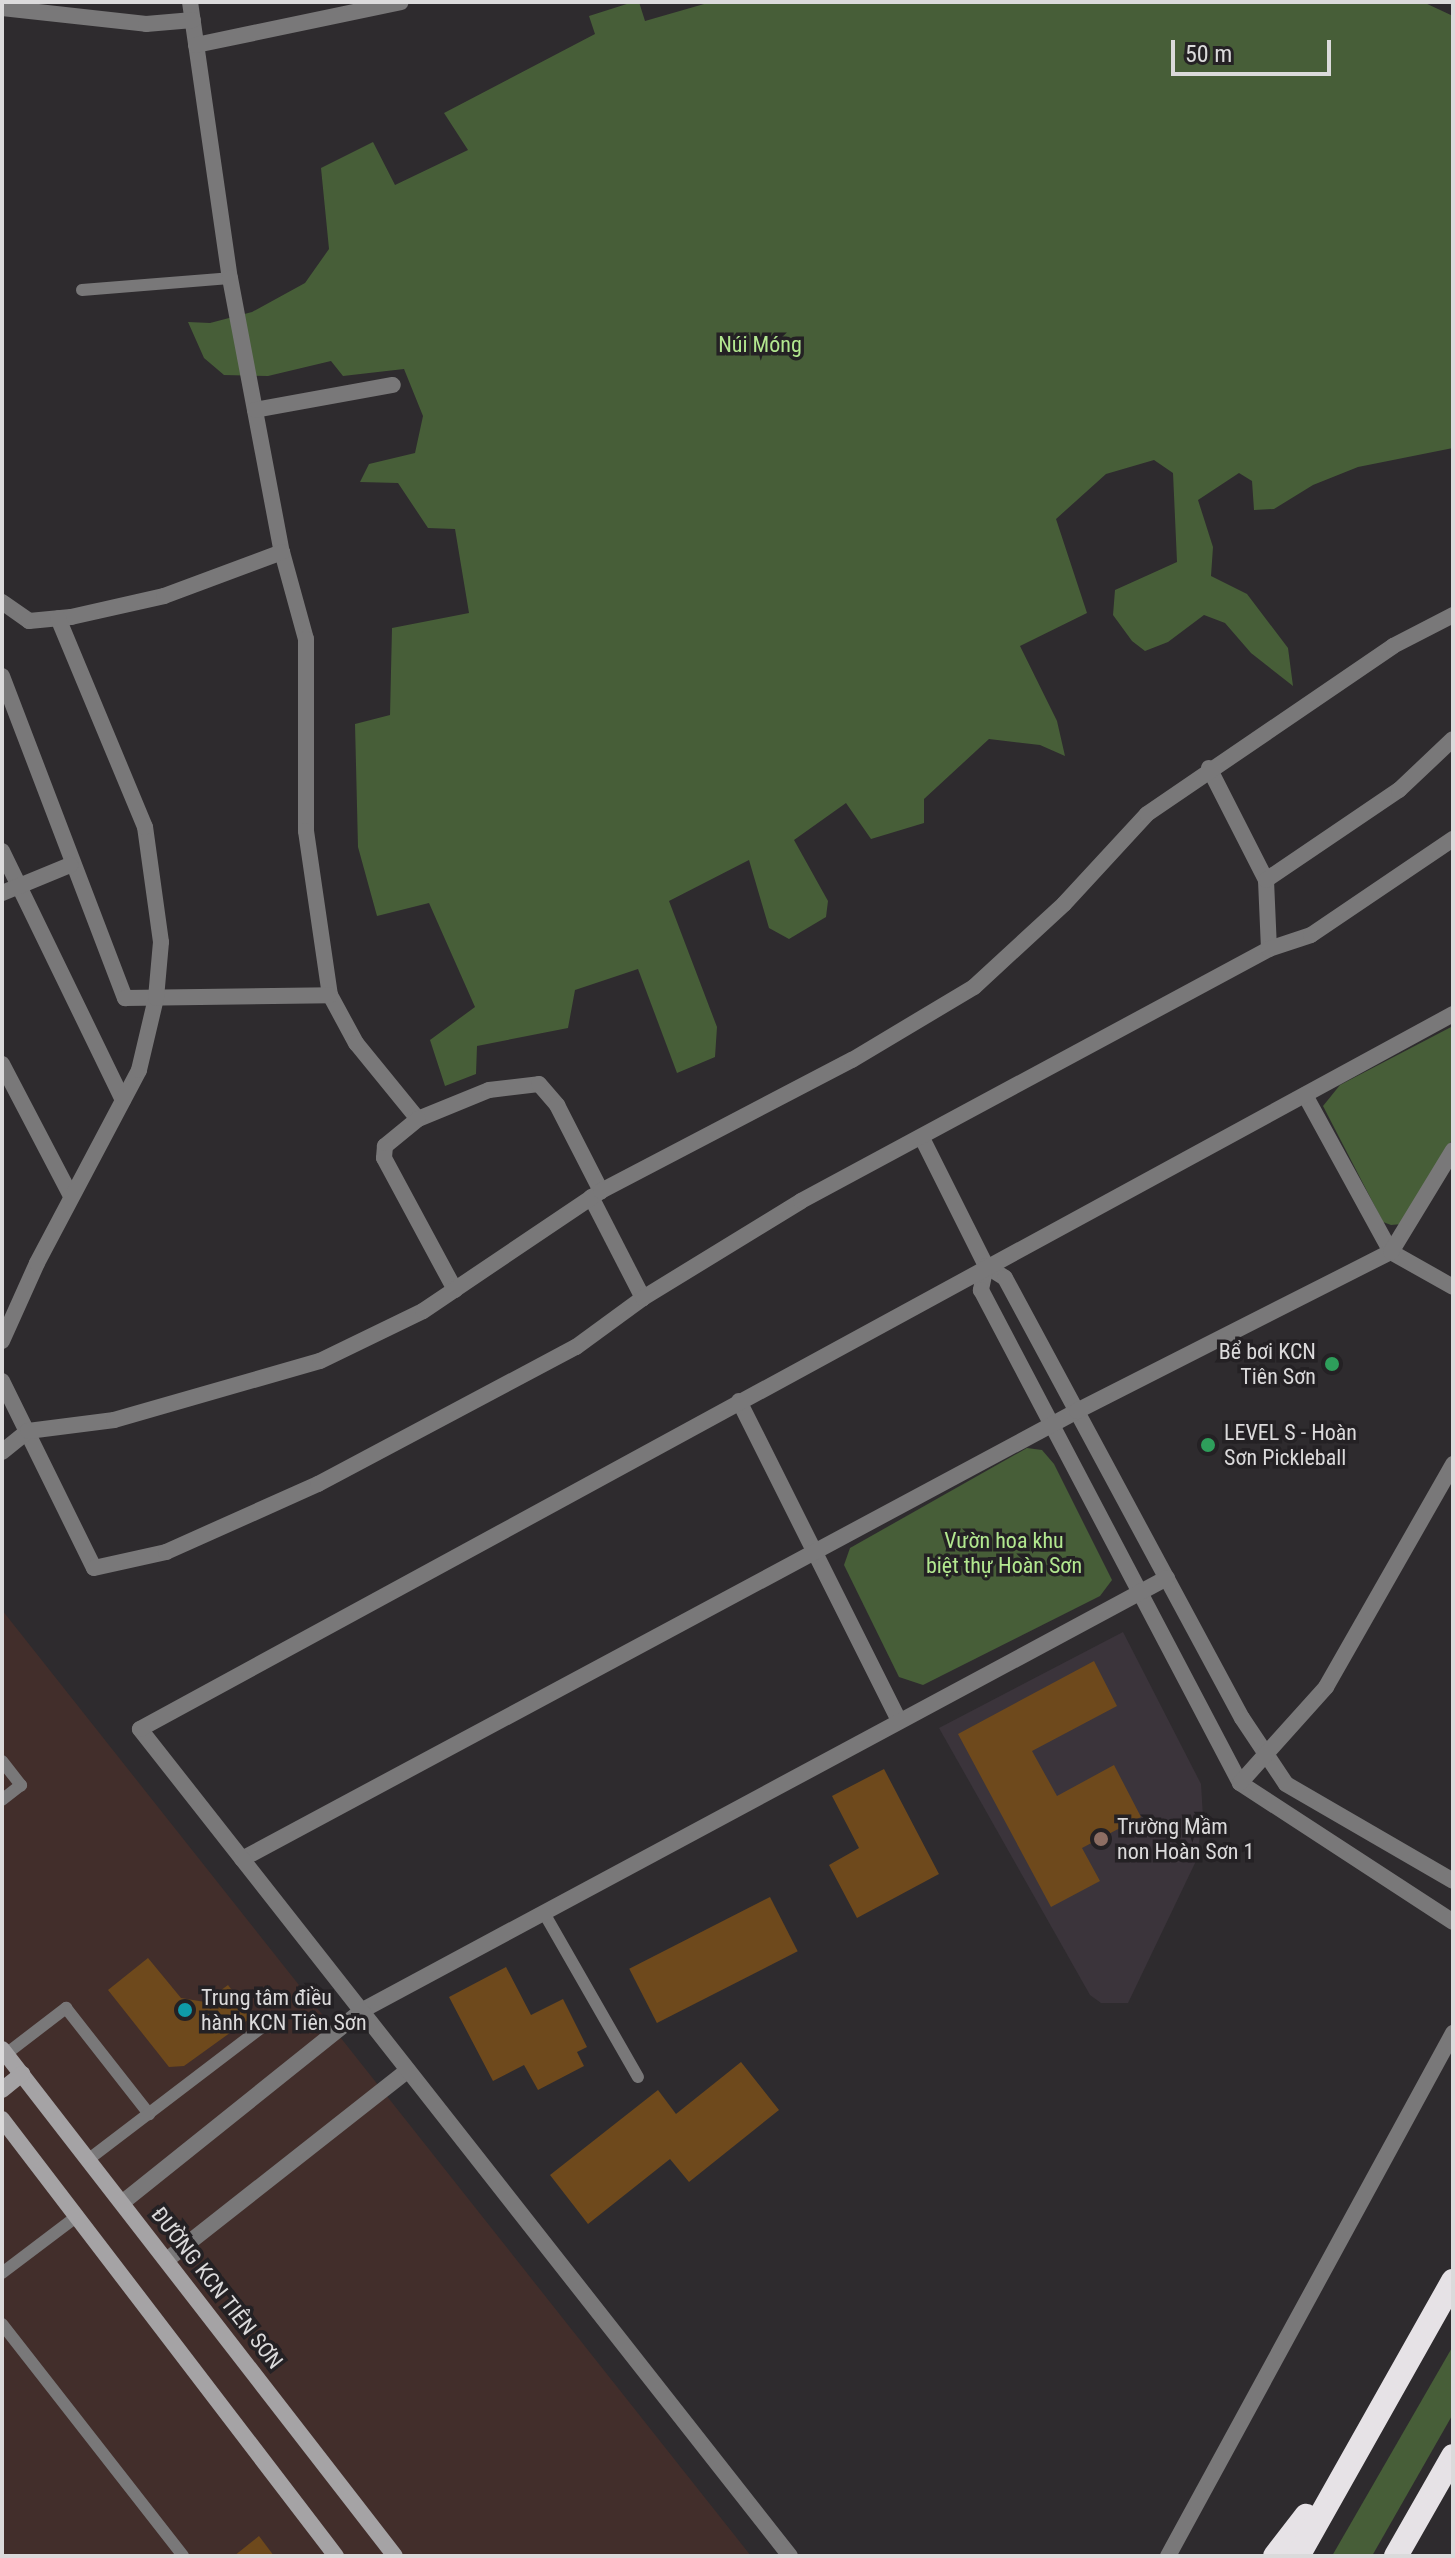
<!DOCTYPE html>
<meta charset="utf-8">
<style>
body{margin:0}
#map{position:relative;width:1455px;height:2558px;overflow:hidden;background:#2e2b2e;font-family:"Roboto Condensed",sans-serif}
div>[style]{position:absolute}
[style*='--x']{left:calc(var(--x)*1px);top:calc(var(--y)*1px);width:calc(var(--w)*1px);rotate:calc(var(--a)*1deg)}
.industrial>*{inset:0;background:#422e2b}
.built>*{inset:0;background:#3b343b}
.green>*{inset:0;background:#475e38}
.building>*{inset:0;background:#6e491c;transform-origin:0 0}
.lane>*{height:12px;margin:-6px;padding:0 6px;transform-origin:6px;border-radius:6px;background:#797879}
.street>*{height:16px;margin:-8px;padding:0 8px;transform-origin:8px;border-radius:8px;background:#797879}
.secondary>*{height:16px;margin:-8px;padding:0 8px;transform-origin:8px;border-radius:8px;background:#a5a3a5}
.highway>*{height:24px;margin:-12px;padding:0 12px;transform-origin:12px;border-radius:12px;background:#e6e2e6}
.dots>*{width:22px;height:22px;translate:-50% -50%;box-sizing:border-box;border:4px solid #242124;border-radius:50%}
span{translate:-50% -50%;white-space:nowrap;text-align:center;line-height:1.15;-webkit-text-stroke:7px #242124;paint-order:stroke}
.park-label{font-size:22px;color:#b2e78f}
.poi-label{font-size:22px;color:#dbdadb}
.right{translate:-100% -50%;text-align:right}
.left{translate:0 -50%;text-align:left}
.street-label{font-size:22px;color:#dbdadb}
.frame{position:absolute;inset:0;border:4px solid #dbdadb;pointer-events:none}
.scale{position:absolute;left:1171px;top:40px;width:160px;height:36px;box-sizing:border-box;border:4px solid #dbdadb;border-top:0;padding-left:10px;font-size:24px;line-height:28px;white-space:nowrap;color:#dbdadb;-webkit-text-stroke:6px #242124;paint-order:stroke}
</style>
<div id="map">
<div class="industrial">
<i style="clip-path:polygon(2px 1610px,751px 2556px,2px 2556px)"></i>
</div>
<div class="built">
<i style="clip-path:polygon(1123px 1632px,1201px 1784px,1203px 1817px,1196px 1861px,1128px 2003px,1101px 2003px,1090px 1995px,939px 1728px)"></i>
</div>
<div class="green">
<i style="clip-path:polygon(633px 2px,639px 2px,645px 21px,711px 2px,1423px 2px,1453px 16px,1453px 448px,1358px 467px,1313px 485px,1274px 509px,1254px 510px,1252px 481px,1239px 473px,1198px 500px,1213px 547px,1211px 576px,1247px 594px,1288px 648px,1293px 686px,1251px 653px,1225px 623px,1204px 615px,1168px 642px,1145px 651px,1132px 641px,1113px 615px,1115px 590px,1177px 562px,1173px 473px,1154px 460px,1106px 474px,1056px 519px,1087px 613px,1020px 646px,1057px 721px,1065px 756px,1040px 745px,989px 739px,924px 799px,924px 823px,871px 839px,846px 803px,794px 840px,828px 901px,826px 917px,789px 939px,769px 928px,749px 860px,669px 901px,717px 1027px,715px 1057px,677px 1073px,638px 969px,575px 990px,568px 1028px,477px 1046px,476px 1074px,445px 1086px,430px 1040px,475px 1007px,429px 903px,377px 916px,358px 847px,355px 724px,390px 715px,392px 628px,469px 613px,455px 529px,428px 528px,398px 483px,360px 482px,369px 464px,415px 453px,423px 416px,404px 369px,343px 376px,331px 361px,268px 376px,224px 375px,204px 358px,188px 322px,210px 323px,252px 312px,305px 283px,329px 249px,321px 168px,373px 142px,395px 185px,468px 150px,444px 113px,595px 34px,589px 16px)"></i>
<i style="clip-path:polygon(1453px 1026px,1453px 1138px,1402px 1224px,1391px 1225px,1383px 1222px,1323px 1106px,1340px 1085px)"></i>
<i style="clip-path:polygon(1027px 1448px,1042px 1450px,1054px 1464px,1112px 1580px,1100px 1596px,923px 1685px,899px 1677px,844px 1565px,850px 1548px)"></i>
<i style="clip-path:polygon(1453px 2346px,1453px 2414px,1372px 2556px,1332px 2556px)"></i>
</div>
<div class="building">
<i style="clip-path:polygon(1094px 1661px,1117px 1706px,1032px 1751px,1057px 1796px,1114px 1765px,1141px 1817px,1082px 1848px,1100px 1881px,1051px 1907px,958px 1734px)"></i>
<i style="clip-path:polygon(884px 1769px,939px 1874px,857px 1918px,829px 1865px,859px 1848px,832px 1796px)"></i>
<i style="left:770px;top:1897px;width:61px;height:158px;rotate:63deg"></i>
<i style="clip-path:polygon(148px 1958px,181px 1998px,205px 2002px,228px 1985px,252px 2017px,184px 2066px,169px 2067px,108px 1990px)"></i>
<i style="clip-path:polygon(506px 1967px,531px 2015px,563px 1999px,587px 2047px,577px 2052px,584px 2066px,538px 2090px,524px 2065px,493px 2081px,449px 1997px)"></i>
<i style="clip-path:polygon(741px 2062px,779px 2110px,689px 2182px,670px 2159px,588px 2224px,550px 2175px,658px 2090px,676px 2114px)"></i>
<i style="clip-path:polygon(259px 2536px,274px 2556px,234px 2556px)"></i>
</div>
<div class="lane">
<i style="--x:82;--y:290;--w:148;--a:-4.6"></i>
<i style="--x:2;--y:1761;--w:31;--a:52"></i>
<i style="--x:21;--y:1785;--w:24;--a:142"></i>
<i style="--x:544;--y:1913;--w:189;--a:60.2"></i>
<i style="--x:6;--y:2054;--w:76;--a:-37.5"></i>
<i style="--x:66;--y:2008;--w:135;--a:51.9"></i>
<i style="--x:89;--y:2159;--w:226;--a:-37.3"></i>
<i style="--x:2;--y:2273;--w:93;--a:-37.1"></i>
<i style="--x:2;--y:2324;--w:294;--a:52"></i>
</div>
<div class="street">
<i style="--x:190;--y:2;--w:279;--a:81.8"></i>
<i style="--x:230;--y:278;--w:279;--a:79.3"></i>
<i style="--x:282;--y:552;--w:90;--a:74.6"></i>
<i style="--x:306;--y:639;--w:192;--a:90"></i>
<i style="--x:306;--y:831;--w:166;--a:81.7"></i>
<i style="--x:330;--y:995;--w:55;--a:61.6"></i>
<i style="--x:356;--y:1043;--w:98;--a:50.8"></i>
<i style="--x:418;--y:1119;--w:77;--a:-22.2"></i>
<i style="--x:489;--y:1090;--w:50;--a:-6.8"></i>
<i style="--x:539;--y:1084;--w:28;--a:49"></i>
<i style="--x:557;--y:1105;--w:97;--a:62.9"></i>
<i style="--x:2;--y:8;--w:145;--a:6.3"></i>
<i style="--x:146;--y:24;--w:47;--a:-4.9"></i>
<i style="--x:196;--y:45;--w:209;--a:-11.8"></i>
<i style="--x:255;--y:410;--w:140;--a:-10.3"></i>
<i style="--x:2;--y:602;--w:33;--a:35"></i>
<i style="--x:29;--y:621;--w:42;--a:-5.4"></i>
<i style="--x:71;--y:617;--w:95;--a:-12.7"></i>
<i style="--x:164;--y:596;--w:126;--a:-20.4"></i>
<i style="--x:2;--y:676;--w:345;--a:69.1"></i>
<i style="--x:125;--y:998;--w:205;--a:-0.8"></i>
<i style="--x:1209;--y:768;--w:126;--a:63"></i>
<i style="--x:2;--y:851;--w:277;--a:64.1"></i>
<i style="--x:2;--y:893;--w:74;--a:-22.4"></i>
<i style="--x:1269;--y:949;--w:69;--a:-92.5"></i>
<i style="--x:1266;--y:880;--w:161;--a:-34.1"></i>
<i style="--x:1399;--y:790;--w:74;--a:-43.4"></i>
<i style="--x:2;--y:1064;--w:149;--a:62.4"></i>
<i style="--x:1305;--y:1095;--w:179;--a:61.3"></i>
<i style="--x:1391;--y:1252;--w:71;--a:29.4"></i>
<i style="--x:418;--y:1119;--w:43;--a:140.7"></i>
<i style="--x:385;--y:1146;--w:12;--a:95"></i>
<i style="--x:384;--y:1158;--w:150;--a:61.7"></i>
<i style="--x:922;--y:1138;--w:143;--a:63.4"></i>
<i style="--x:986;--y:1266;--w:22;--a:32"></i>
<i style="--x:1005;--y:1278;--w:500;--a:61.7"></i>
<i style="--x:1242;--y:1718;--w:79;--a:56.3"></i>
<i style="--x:1286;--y:1784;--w:193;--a:30.1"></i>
<i style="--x:591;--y:1197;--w:114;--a:62.8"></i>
<i style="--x:986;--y:1266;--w:25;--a:102"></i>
<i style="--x:981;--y:1290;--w:557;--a:62.28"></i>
<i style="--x:1240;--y:1783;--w:254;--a:33.1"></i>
<i style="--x:2;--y:1341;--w:85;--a:-65.8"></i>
<i style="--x:37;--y:1263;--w:218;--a:-62.1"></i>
<i style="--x:139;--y:1070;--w:74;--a:-76.7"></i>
<i style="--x:156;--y:998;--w:56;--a:-84.9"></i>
<i style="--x:161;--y:942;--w:116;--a:-97.9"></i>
<i style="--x:145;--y:827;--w:226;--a:-112.6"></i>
<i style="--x:2;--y:1381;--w:208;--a:63.8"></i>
<i style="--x:94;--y:1568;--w:74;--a:-12.5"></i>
<i style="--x:166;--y:1552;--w:167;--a:-24.1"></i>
<i style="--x:318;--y:1484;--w:292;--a:-28"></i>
<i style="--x:576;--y:1347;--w:83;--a:-36.2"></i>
<i style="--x:643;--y:1298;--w:185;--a:-31.5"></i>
<i style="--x:801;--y:1201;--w:532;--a:-28.3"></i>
<i style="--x:1269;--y:949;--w:44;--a:-18.4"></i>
<i style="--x:1311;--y:935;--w:171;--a:-34.1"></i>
<i style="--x:739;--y:1401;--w:358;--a:63.4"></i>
<i style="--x:2;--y:1452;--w:33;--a:-39"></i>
<i style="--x:28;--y:1431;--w:87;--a:-7.3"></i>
<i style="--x:114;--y:1420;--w:214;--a:-16"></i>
<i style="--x:320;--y:1361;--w:114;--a:-25.9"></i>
<i style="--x:423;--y:1311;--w:215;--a:-34"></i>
<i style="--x:601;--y:1191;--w:283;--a:-27.6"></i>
<i style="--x:852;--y:1060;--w:142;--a:-30.9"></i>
<i style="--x:974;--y:987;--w:122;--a:-42.7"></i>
<i style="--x:1064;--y:904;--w:122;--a:-47.3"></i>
<i style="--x:1147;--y:814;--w:298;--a:-34.3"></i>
<i style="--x:1393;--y:646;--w:68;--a:-27.3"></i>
<i style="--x:1240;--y:1783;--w:129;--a:-48.1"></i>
<i style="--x:1326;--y:1687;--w:257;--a:-60.3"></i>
<i style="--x:242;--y:1859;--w:948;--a:-28.21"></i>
<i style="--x:1077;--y:1411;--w:352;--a:-26.9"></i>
<i style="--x:1391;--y:1252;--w:119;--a:-58.7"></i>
<i style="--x:123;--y:2202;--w:305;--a:-38.7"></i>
<i style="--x:361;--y:2011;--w:915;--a:-28.25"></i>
<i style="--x:168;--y:2259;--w:305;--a:-38.2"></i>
<i style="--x:790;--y:2556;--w:1052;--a:-128.17"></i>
<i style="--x:140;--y:1729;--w:1495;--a:-28.57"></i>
<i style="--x:1168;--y:2556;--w:596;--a:-61.41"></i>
</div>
<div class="secondary">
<i style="--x:2;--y:2049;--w:641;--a:52.22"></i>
<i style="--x:2;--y:2090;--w:26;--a:-39"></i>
<i style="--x:2;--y:2119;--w:550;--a:52.61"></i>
</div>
<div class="highway">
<i style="--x:1275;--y:2556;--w:51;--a:-52.2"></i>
<i style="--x:1298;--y:2556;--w:316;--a:-60.6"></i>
<i style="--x:1396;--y:2556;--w:115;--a:-60.3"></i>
</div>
<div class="dots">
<i style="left:1332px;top:1364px;background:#2e9e5b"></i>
<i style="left:1208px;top:1445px;background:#2e9e5b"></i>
<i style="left:1101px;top:1839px;background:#8d6e63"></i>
<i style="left:185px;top:2010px;background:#0f9aa8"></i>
</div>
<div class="park-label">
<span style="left:760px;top:345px">Núi Móng</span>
<span style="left:1004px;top:1553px">Vườn hoa khu<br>biệt thự Hoàn Sơn</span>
</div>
<div class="poi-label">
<span class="right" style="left:1316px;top:1364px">Bể bơi KCN<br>Tiên Sơn</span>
<span class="left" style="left:1224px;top:1445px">LEVEL S - Hoàn<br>Sơn Pickleball</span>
<span class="left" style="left:1117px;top:1839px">Trường Mầm<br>non Hoàn Sơn 1</span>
<span class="left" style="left:201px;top:2010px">Trung tâm điều<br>hành KCN Tiên Sơn</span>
</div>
<div class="street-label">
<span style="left:217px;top:2288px;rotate:52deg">ĐƯỜNG KCN TIÊN SƠN</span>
</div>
<div class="frame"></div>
<div class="scale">50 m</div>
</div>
